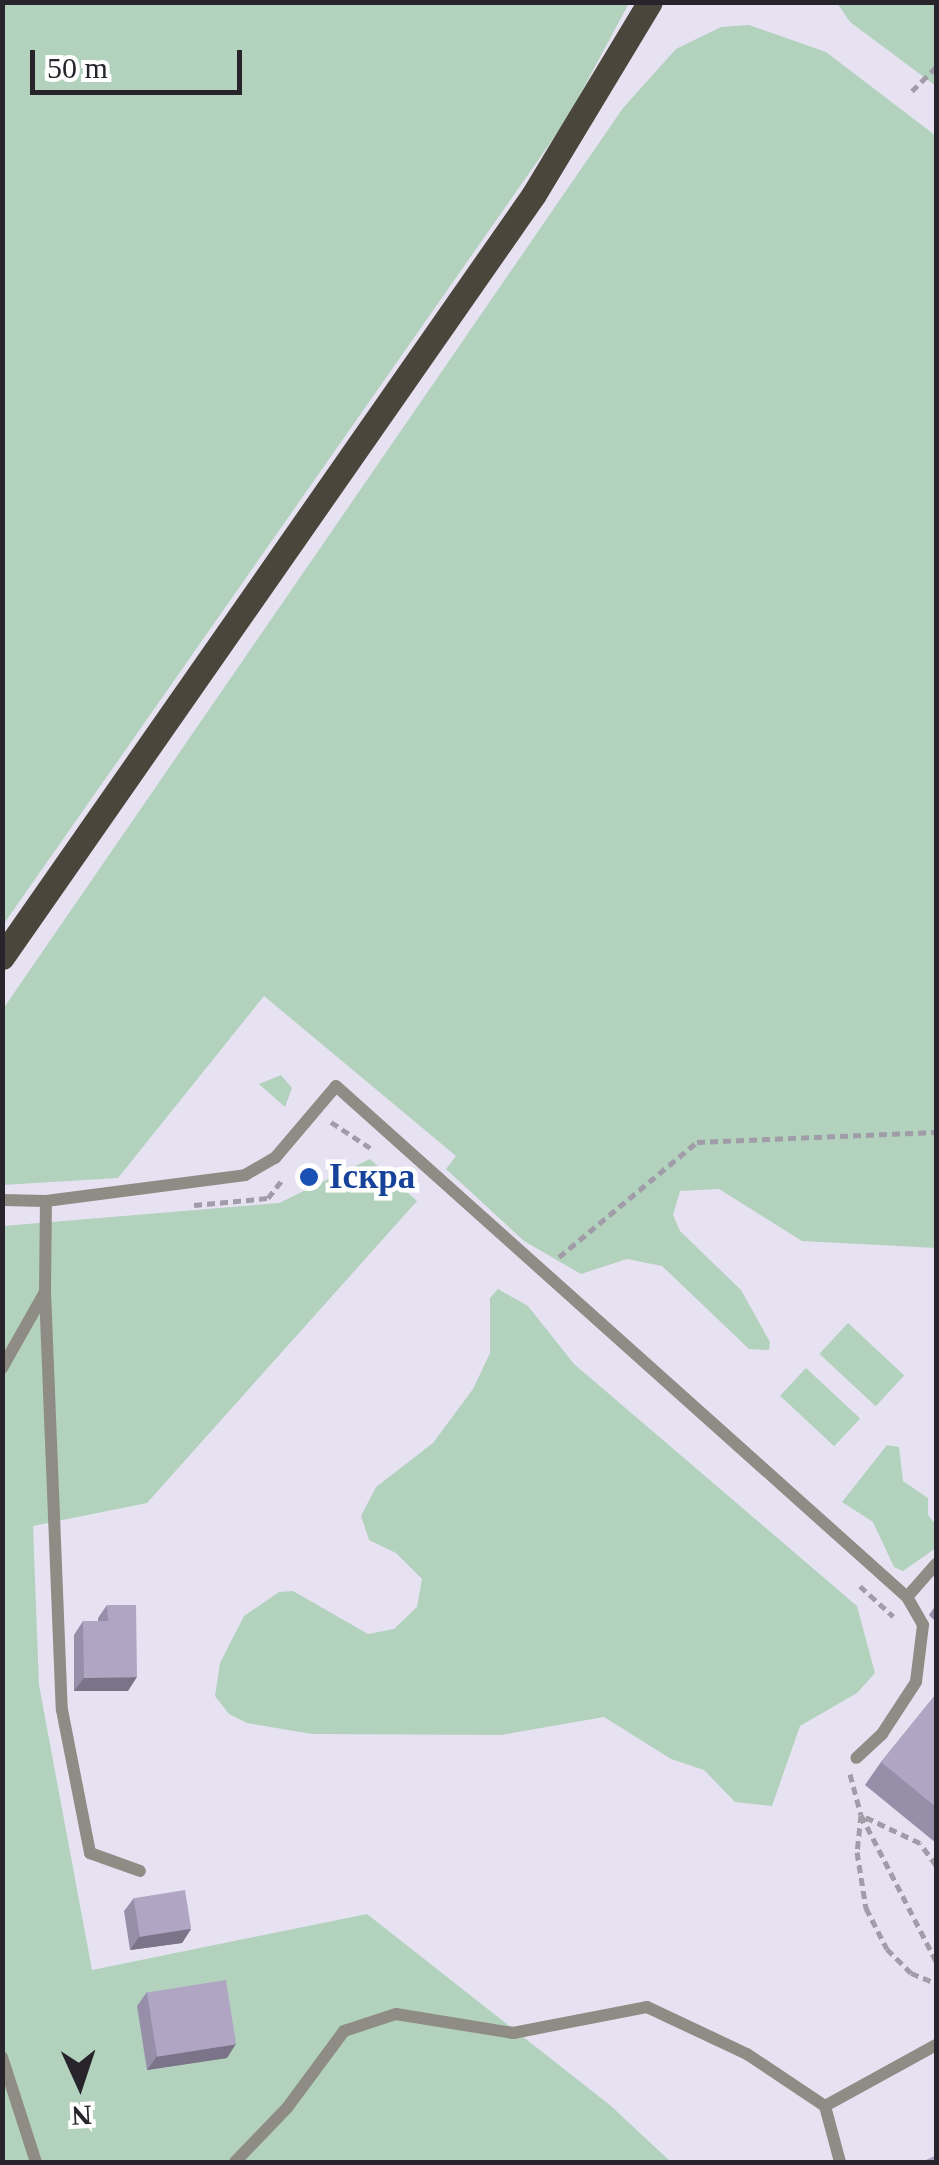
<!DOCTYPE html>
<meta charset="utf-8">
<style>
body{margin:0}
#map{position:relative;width:939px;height:2165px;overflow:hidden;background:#e7e2f2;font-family:"Times New Roman",serif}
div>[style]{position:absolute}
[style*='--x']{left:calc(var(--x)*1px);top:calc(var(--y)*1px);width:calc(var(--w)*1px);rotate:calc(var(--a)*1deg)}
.green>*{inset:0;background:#b2d2be;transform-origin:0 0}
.path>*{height:5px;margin-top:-2.5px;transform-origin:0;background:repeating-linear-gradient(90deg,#a09ca8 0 8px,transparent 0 13px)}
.lane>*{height:12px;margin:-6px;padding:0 6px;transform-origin:6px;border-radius:6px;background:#8f8c86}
.primary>*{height:25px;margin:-12.5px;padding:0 12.5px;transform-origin:12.5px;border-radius:12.5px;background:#4a463b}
.wall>*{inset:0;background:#978fa9}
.shaded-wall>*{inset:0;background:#7b7489}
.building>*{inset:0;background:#b0a6c4;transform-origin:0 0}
.dots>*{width:28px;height:28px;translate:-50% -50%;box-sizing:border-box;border:5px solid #fff;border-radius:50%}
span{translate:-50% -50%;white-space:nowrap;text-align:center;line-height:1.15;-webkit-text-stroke:9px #fff;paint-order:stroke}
.transit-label{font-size:35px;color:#164399;font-weight:700}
.left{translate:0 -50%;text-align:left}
.frame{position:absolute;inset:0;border:5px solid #27252b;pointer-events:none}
.north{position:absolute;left:30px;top:2035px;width:100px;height:100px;-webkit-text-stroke:8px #fff;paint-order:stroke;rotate:177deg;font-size:28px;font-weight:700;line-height:40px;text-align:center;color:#27252b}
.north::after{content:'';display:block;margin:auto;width:35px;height:45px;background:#27252b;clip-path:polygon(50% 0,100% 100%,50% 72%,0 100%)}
.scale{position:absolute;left:30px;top:50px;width:212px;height:45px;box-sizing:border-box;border:5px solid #27252b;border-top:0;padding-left:12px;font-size:30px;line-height:35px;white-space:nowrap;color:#27252b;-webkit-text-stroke:8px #fff;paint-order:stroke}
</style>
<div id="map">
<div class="green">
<i style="clip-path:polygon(3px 3px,629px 3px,567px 119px,3px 925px)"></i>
<i style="clip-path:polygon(837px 3px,936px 3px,936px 86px,850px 22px)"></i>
<i style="clip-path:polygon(749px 25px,826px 52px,936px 136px,936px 1248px,802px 1241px,719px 1189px,680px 1191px,673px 1215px,680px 1231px,741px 1290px,770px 1342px,769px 1350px,749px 1349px,662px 1266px,627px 1259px,581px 1274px,524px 1241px,446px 1169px,456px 1156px,264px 996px,118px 1178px,3px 1185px,3px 1009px,623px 108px,676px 49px,721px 27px)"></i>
<i style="clip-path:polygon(281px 1075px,292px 1088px,285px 1107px,259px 1084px)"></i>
<i style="clip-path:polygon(370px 1159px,417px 1201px,147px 1503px,33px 1526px,39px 1685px,92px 1970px,367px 1914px,611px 2106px,671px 2162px,3px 2162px,3px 1226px,279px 1203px)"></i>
<i style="clip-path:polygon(498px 1289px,528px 1306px,574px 1364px,857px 1606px,875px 1673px,857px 1693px,800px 1726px,772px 1806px,735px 1802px,704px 1770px,671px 1759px,604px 1717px,501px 1735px,312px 1734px,247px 1723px,229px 1714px,215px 1696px,220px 1663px,244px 1616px,279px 1592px,293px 1591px,368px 1634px,394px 1629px,417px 1607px,422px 1579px,396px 1553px,369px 1540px,361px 1516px,376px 1487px,433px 1443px,473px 1389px,490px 1353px,490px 1298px)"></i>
<i style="left:848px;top:1323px;width:77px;height:42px;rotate:43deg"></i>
<i style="left:806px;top:1368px;width:74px;height:38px;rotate:43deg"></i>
<i style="clip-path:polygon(887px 1445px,899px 1447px,903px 1481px,928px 1498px,928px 1515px,936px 1525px,936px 1548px,903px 1571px,894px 1567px,873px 1522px,842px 1502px)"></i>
</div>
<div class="path">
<i style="--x:912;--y:91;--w:34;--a:-45"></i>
<i style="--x:331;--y:1122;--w:49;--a:33.4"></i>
<i style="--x:194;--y:1205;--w:74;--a:-5.4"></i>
<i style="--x:268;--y:1198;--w:24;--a:-52"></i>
<i style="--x:559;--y:1257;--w:180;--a:-39.8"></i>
<i style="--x:697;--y:1142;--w:239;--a:-2.4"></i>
<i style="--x:860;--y:1586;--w:45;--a:42.3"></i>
<i style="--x:850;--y:1774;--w:42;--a:75"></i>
<i style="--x:861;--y:1815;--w:164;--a:62.8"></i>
<i style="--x:936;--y:1865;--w:27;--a:-126"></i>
<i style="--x:920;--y:1843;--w:65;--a:-154.6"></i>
<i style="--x:861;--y:1815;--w:37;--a:96"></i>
<i style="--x:857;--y:1852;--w:57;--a:80.9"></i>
<i style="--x:866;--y:1908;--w:46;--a:62.9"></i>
<i style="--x:887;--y:1949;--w:34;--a:45"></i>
<i style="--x:911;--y:1973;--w:27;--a:22"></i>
</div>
<div class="lane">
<i style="--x:2;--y:1200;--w:44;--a:1.3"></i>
<i style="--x:46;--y:1201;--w:201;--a:-7.4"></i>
<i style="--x:245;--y:1175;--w:34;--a:-30"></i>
<i style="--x:275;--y:1158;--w:94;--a:-49.7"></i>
<i style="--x:336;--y:1086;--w:766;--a:41.83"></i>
<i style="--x:907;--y:1597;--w:32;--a:60"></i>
<i style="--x:923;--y:1625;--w:57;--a:97"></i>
<i style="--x:916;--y:1682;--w:62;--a:123.2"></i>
<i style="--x:882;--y:1734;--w:35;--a:137"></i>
<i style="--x:45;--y:1292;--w:418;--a:87.7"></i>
<i style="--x:62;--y:1710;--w:146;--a:78.9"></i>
<i style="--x:90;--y:1853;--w:53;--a:19.8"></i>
<i style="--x:2;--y:1368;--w:87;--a:-60.5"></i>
<i style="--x:45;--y:1292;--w:91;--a:-89.4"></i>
<i style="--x:907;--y:1597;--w:44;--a:-48.7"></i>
<i style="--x:2;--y:2057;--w:110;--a:72.1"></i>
<i style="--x:235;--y:2162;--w:75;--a:-46.1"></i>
<i style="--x:287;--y:2108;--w:96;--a:-53.5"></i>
<i style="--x:344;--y:2031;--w:55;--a:-18.1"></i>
<i style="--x:396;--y:2014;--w:119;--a:9.2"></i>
<i style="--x:513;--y:2033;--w:136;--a:-11"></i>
<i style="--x:647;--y:2007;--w:110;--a:25.2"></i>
<i style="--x:747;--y:2054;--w:94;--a:33.7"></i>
<i style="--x:840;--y:2162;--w:58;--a:-105"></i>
<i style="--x:825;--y:2106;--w:127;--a:-28.8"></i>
</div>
<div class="primary">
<i style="--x:2;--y:957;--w:930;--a:-55.11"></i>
<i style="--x:534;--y:194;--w:224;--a:-58.9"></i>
</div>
<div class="wall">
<i style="clip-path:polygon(107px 1605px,128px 1691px,74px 1691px,74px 1635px,83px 1621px,98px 1621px,98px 1618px)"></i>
<i style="clip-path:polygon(936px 1605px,936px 1622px,929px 1615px)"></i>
<i style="clip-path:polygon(936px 1694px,936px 1843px,865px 1785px,881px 1762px)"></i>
<i style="clip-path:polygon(134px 1898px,191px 1929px,182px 1943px,130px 1950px,124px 1911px)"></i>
<i style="clip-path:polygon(147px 1992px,227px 2058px,147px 2070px,137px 2006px)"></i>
</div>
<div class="shaded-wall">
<i style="clip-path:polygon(137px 1677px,128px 1691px,74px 1691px,84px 1678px)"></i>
<i style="clip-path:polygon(191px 1929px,182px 1943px,130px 1950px,139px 1937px)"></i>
<i style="clip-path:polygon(236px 2044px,227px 2058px,147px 2070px,157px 2056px)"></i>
</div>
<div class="building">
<i style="clip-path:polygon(107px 1605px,136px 1605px,137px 1677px,84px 1678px,83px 1621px,108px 1621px)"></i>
<i style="clip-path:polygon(936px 1694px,936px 1807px,881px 1762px)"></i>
<i style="left:185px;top:1890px;width:39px;height:52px;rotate:81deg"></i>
<i style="left:226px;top:1980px;width:65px;height:80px;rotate:81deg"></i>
<i style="clip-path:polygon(936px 2155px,936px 2162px,922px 2162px)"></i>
</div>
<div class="dots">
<i style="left:309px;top:1177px;background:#1a4fb4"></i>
</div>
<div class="transit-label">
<span class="left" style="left:329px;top:1177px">Іскра</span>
</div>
<div class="frame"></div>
<div class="north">N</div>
<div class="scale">50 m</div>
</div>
